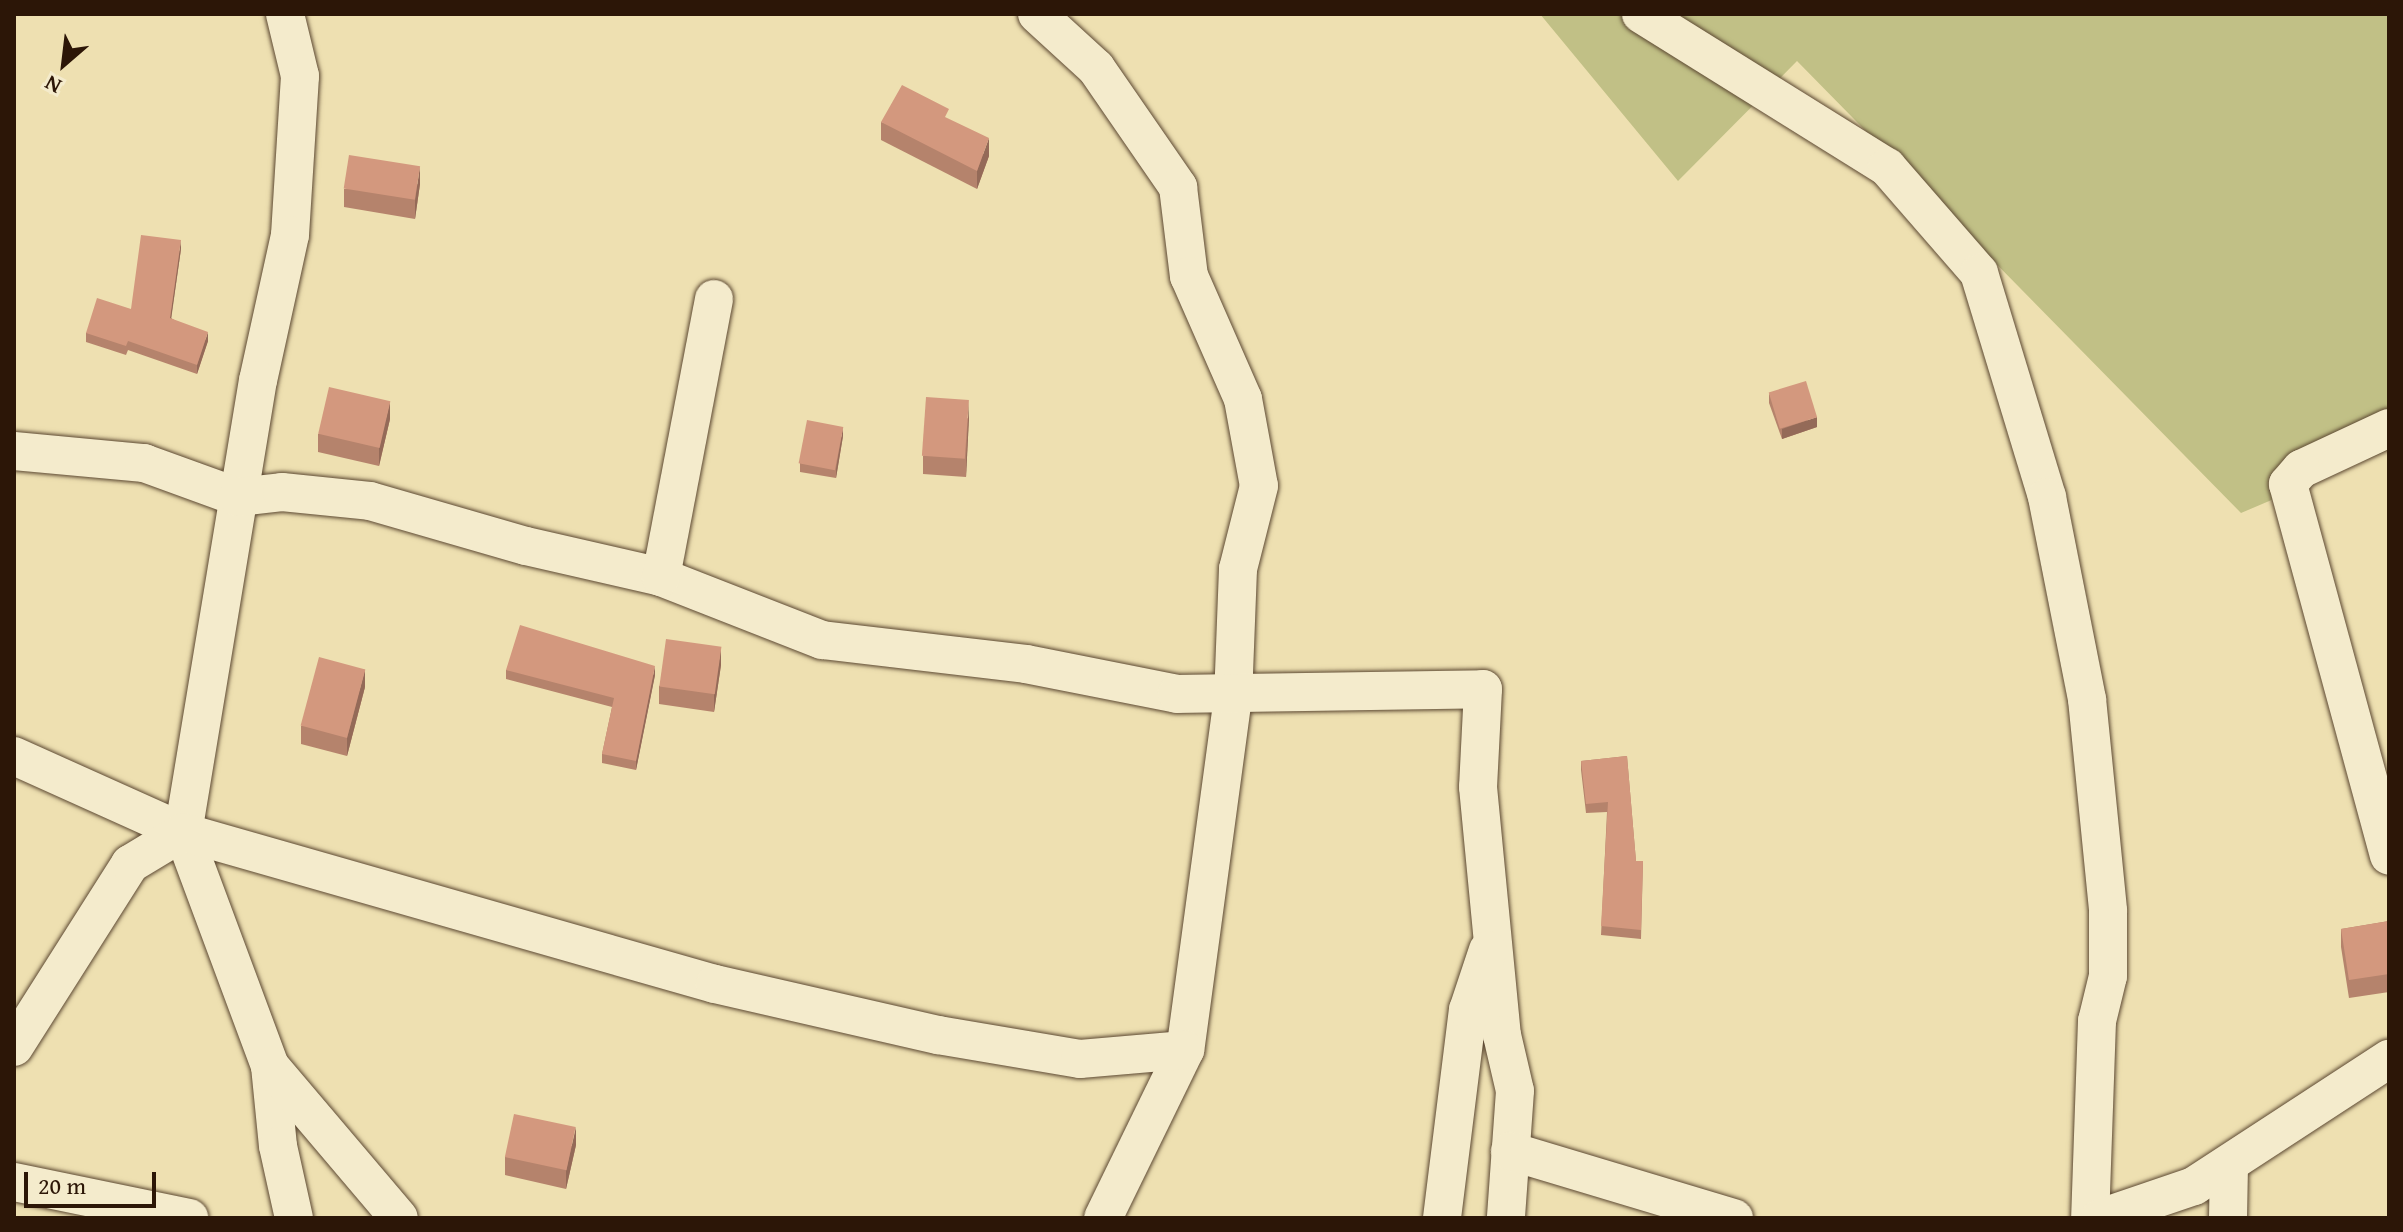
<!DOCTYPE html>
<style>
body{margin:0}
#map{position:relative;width:2403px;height:1232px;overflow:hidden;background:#eee0b1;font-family:"Gentium Book Plus",serif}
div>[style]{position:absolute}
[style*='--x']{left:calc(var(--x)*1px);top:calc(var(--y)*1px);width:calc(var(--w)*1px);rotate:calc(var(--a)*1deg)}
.green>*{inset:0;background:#c1c086}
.roads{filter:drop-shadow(0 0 2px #5c4832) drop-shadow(0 0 2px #5c4832)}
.minor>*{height:38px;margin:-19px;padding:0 19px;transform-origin:19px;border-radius:19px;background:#f4ebcc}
.wall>*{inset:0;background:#b5836c}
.shaded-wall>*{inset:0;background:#946a58}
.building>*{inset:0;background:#d3987e;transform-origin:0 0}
span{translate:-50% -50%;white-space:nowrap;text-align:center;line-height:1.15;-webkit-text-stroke:6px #f4ebcc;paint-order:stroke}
.frame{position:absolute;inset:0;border:16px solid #2c1607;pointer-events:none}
.north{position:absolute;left:24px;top:24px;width:80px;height:80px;-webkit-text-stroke:6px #f4ebcc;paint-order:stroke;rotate:208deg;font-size:22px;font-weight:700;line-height:32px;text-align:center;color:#2c1607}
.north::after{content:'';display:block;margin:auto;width:28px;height:36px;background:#2c1607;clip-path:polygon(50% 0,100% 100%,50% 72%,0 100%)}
.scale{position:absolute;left:24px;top:1172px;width:132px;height:36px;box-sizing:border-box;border:4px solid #2c1607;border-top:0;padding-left:10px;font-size:24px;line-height:28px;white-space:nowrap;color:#2c1607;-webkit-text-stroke:6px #f4ebcc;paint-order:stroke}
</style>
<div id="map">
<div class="green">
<i style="clip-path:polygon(1540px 14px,2389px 14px,2389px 450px,2241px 513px,1797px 61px,1678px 181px)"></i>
</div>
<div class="roads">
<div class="minor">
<i style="--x:285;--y:14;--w:64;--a:76.4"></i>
<i style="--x:300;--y:76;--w:159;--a:93.6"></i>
<i style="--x:290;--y:235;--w:148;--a:102.4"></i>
<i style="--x:258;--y:380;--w:458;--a:99.4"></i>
<i style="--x:183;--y:832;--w:250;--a:69.6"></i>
<i style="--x:270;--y:1066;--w:80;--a:84.3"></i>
<i style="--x:278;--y:1146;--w:74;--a:77.5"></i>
<i style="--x:1037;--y:14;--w:80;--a:42.5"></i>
<i style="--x:1096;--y:68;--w:145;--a:55.4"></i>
<i style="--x:1178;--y:187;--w:90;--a:83"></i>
<i style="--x:1189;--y:276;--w:134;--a:66.3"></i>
<i style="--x:1243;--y:399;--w:88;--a:79.6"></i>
<i style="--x:1259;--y:486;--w:86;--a:104.2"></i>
<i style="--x:1238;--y:569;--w:128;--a:92.2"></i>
<i style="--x:1233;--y:697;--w:356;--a:97.7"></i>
<i style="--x:1185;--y:1050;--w:187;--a:116"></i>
<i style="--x:1641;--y:14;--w:290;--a:31.9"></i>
<i style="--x:1887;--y:167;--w:140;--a:49"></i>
<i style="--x:1979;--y:273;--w:234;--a:73.1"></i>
<i style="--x:2047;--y:497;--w:206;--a:78.8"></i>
<i style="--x:2087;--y:699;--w:213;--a:84.3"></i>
<i style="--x:2108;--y:911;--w:65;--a:90"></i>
<i style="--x:2108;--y:976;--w:46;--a:103.7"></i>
<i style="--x:2097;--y:1021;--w:197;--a:92"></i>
<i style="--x:2389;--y:428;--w:97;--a:155"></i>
<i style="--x:2301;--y:469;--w:20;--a:131"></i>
<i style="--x:2288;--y:484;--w:385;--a:74.8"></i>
<i style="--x:14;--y:451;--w:131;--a:5.3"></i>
<i style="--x:144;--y:463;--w:100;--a:19.9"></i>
<i style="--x:238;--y:497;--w:44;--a:-6.5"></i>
<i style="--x:282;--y:492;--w:88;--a:5.8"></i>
<i style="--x:370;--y:501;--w:162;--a:16.1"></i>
<i style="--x:526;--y:546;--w:139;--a:12.9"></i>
<i style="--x:661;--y:577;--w:173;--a:21.4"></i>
<i style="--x:822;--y:640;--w:205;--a:6.7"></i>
<i style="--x:1026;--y:664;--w:154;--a:11.2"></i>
<i style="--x:1177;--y:694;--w:306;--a:-0.9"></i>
<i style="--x:1483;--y:689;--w:98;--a:92.9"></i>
<i style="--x:1478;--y:787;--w:249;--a:84.5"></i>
<i style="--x:1502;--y:1035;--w:57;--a:76.9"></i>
<i style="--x:1515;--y:1091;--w:127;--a:94.1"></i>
<i style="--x:661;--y:577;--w:283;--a:-79.2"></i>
<i style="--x:14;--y:756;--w:185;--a:24.2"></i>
<i style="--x:183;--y:832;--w:553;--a:15.95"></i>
<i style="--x:715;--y:984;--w:229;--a:12.9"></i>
<i style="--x:938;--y:1035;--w:144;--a:9.6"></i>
<i style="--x:1080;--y:1059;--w:105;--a:-4.9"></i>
<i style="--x:14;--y:1047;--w:217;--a:-57.6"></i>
<i style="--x:130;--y:864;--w:62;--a:-31.1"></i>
<i style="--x:270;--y:1066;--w:199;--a:49.7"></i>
<i style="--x:1510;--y:1151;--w:234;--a:16.7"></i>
<i style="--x:14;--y:1182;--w:179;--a:11.6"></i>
<i style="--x:1442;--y:1218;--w:210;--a:-82.9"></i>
<i style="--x:1468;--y:1010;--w:63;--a:-71.6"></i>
<i style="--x:2100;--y:1218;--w:99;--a:-18.8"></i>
<i style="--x:2194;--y:1186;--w:233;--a:-33.1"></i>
<i style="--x:2228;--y:1218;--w:53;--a:-88.9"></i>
</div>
</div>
<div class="wall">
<i style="clip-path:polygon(881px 122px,989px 156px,977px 189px,881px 140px)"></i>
<i style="clip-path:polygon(420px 184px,415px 219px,344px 207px,344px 189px)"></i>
<i style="clip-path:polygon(181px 249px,171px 318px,208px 341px,197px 374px,128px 350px,126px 355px,86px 342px,86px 333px,131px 309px)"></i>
<i style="clip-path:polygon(1769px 394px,1817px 427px,1782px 439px,1769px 403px)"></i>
<i style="clip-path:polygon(969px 417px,966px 477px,923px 474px,923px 456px)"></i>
<i style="clip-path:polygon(390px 419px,379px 466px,318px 452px,318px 434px)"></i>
<i style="clip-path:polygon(843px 436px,836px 478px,800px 472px,800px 463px)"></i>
<i style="clip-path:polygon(721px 665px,714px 712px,659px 704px,659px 686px)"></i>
<i style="clip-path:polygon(506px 670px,655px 675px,636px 770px,602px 763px,602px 754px,612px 707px,506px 679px)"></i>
<i style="clip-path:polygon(365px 687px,347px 756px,301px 744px,301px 726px)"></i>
<i style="clip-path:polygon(1627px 756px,1636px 861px,1643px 861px,1641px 939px,1601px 935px,1607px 812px,1586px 813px,1581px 770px,1581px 761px)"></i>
<i style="clip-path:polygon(2389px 921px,2389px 992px,2349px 998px,2341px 947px,2341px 929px)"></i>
<i style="clip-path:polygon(576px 1145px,566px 1189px,505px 1175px,505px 1157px)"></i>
</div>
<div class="shaded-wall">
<i style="clip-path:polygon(989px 138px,989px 156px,977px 189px,977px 171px)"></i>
<i style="clip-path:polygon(420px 166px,420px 184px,415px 219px,415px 201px)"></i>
<i style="clip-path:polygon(181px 240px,181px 249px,170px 327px,170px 318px)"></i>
<i style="clip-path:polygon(208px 332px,208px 341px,197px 374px,197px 365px)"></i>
<i style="clip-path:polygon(969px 400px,969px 417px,966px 477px,966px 459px)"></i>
<i style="clip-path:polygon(390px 401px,390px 419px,379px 466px,379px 448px)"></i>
<i style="clip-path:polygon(1817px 417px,1817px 427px,1782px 439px,1782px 429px)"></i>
<i style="clip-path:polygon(843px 427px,843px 436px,836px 478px,836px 469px)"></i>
<i style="clip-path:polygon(721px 647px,721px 665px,714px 712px,714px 694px)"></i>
<i style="clip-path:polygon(655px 666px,655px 675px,636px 770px,636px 761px)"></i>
<i style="clip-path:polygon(365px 669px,365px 687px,347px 756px,347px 738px)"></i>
<i style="clip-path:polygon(576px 1127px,576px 1145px,566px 1189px,566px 1171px)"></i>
</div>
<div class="building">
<i style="clip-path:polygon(902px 85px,949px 109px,945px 117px,989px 138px,977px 171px,881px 122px)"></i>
<i style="left:349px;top:155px;width:72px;height:34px;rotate:9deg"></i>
<i style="clip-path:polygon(141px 235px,181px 240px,170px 318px,208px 332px,197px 365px,128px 341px,126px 346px,86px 333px,97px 298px,131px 309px)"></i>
<i style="left:1806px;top:381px;width:38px;height:39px;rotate:73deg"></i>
<i style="left:329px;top:387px;width:63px;height:48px;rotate:13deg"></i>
<i style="left:926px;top:397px;width:43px;height:59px;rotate:4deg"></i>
<i style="left:807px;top:420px;width:37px;height:44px;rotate:11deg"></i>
<i style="clip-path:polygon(520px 625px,655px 666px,636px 761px,602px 754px,614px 698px,506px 670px)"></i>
<i style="left:666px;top:639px;width:56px;height:48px;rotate:8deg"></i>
<i style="left:319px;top:657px;width:48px;height:71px;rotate:15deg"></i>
<i style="clip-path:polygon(1627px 756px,1636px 861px,1643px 861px,1641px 930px,1601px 926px,1608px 802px,1586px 804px,1581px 761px)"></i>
<i style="clip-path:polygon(2389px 921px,2389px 974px,2349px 980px,2341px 929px)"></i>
<i style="left:514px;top:1114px;width:63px;height:44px;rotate:12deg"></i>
</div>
<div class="frame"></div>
<div class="north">N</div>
<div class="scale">20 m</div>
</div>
